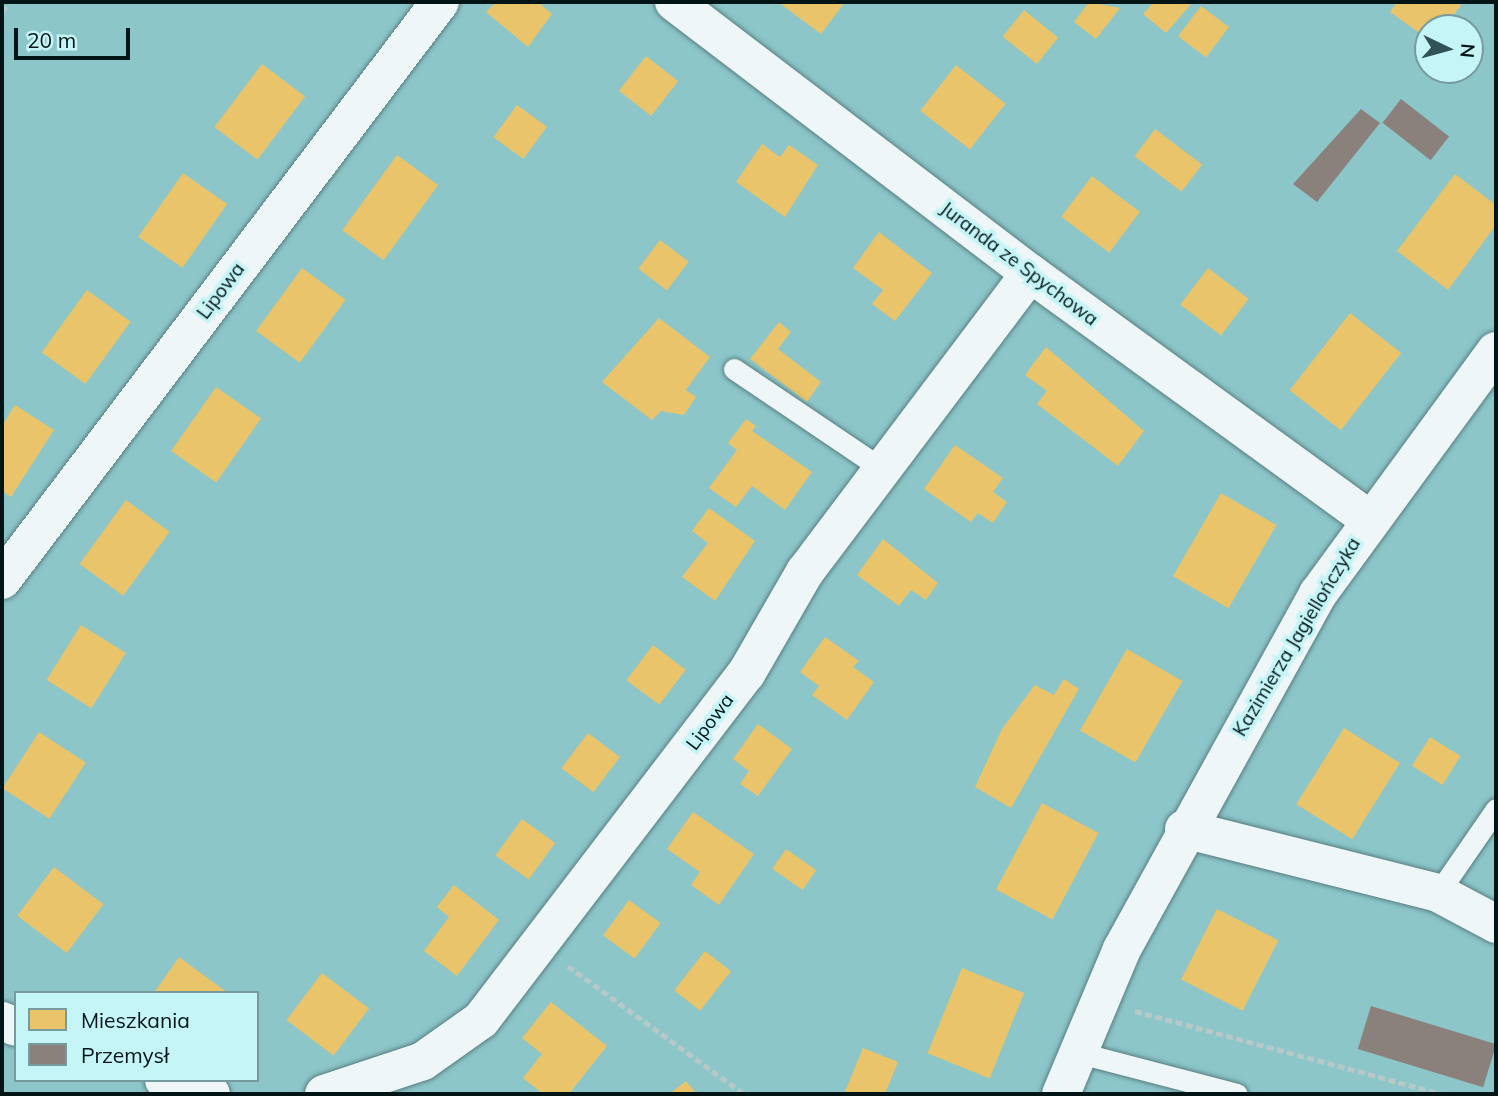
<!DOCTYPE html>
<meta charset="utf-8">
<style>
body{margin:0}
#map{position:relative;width:1498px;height:1096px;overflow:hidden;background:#8cc6c9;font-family:Mulish,sans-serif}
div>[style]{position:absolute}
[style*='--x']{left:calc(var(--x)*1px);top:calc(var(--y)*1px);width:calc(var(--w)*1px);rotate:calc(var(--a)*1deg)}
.homes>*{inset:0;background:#e9c46a;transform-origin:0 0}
.industry>*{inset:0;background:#8a817c;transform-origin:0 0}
.path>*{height:4.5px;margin-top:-2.25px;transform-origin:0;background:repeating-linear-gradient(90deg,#b6c8c8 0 7px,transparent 0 10.5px)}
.roads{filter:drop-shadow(0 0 2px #597e80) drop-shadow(0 0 2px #597e80)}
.lane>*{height:21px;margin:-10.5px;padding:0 10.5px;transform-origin:10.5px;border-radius:10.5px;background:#eef6f7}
.street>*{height:38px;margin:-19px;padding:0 19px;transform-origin:19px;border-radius:19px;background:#eef6f7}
span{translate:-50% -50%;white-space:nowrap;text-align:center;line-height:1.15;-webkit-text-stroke:7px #c5f5f7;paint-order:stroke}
.street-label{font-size:19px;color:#011516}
.frame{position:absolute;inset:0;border:4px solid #011516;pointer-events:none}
.legend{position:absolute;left:14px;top:991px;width:245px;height:91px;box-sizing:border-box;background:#c5f5f7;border:2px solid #779b9d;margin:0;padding:9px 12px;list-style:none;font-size:21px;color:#011516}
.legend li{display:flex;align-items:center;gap:14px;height:35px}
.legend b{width:35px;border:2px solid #779b9d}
.north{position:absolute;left:1414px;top:14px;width:70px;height:70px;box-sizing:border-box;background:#c5f5f7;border:2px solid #779b9d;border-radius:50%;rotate:95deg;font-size:19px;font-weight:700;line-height:28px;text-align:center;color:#011516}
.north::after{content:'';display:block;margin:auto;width:24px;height:32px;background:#325355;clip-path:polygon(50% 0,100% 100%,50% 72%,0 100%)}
.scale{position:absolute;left:14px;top:28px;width:116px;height:32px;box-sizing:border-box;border:4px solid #011516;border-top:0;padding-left:9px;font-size:21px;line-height:24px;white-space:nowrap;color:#011516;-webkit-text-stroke:5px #c5f5f7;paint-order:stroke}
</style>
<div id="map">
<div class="homes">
<i style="clip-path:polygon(496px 2px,538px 2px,552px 14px,528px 47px,486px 12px)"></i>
<i style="clip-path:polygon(778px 2px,845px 2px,821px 34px)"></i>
<i style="clip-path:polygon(1089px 2px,1120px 8px,1096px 39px,1074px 22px)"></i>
<i style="clip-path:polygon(1154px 2px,1193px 2px,1166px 33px,1143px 14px)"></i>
<i style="clip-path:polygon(1397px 2px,1456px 2px,1461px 5px,1444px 28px,1428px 28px,1428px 39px,1390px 12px)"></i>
<i style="left:1201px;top:6px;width:35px;height:38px;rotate:37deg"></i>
<i style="left:1024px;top:10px;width:44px;height:34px;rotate:39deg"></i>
<i style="left:646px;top:56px;width:41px;height:44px;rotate:38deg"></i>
<i style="left:262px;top:64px;width:54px;height:79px;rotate:37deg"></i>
<i style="left:956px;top:65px;width:63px;height:58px;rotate:38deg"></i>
<i style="left:517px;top:105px;width:37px;height:40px;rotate:36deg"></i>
<i style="left:1155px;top:129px;width:59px;height:34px;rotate:37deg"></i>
<i style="clip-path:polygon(762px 144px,780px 157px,789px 145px,818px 165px,785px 217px,736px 182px)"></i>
<i style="left:397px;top:155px;width:51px;height:93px;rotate:36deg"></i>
<i style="left:183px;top:173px;width:54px;height:78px;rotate:35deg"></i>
<i style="clip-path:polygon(1455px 174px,1496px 205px,1496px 225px,1448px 290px,1397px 251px)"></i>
<i style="left:1092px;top:176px;width:60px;height:51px;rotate:37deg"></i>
<i style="clip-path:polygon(879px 232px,932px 273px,895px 321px,872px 304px,883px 290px,853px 268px)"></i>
<i style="left:660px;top:240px;width:36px;height:36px;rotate:37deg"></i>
<i style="left:302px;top:268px;width:54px;height:78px;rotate:36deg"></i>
<i style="left:1208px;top:268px;width:51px;height:46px;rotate:37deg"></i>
<i style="left:87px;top:290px;width:54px;height:77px;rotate:36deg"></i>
<i style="left:1350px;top:313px;width:65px;height:98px;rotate:38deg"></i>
<i style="clip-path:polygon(659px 318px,710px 357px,686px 390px,696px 397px,684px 415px,661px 411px,652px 420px,602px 382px)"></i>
<i style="clip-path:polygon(779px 322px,791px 332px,778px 349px,821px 382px,807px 402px,750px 359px)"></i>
<i style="clip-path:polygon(1046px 347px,1144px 431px,1118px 466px,1037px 404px,1047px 391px,1025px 375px)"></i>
<i style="left:216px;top:387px;width:55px;height:78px;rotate:35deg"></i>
<i style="clip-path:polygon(15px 405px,54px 430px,11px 497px,2px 491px,2px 426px)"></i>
<i style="clip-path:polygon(746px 419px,756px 426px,752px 431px,812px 472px,785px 510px,752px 486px,736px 507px,709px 488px,737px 450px,728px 443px)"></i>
<i style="clip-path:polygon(955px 445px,1003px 478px,993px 492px,1007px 502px,993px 523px,978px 513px,971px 522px,924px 489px)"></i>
<i style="left:1221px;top:493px;width:64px;height:96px;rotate:30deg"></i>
<i style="left:126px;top:500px;width:54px;height:79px;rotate:36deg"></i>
<i style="clip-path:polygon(709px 508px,755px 541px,715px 601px,682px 577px,708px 543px,692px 531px)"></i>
<i style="clip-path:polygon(883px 539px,938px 583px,926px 600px,911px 590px,899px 606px,857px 575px)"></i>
<i style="left:81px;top:625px;width:53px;height:65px;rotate:32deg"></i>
<i style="clip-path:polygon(825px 637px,859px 661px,853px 667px,874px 682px,847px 720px,812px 695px,819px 686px,800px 672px)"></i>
<i style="left:653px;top:645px;width:41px;height:44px;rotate:37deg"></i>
<i style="left:1127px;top:649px;width:64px;height:94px;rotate:30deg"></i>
<i style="clip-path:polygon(1064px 679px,1079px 689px,1011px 808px,975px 787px,1002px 729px,1035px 685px,1054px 695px)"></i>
<i style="clip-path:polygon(758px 724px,792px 749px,758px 796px,740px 784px,749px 771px,733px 759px)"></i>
<i style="left:1344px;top:728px;width:66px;height:90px;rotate:32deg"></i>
<i style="left:39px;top:732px;width:56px;height:67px;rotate:33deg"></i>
<i style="left:588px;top:733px;width:40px;height:44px;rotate:37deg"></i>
<i style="left:1430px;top:737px;width:36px;height:34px;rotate:32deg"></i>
<i style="left:1042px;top:803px;width:64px;height:98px;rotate:28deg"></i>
<i style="clip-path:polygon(693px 812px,754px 854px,719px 905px,691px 885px,700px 872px,667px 849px)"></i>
<i style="left:522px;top:819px;width:41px;height:45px;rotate:36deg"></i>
<i style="left:786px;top:849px;width:37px;height:24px;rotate:35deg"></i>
<i style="left:54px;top:867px;width:62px;height:61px;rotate:37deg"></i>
<i style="clip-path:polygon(454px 885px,499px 920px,457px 976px,424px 951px,449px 917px,437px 907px)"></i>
<i style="left:629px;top:900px;width:39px;height:44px;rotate:36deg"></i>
<i style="left:1217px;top:909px;width:69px;height:79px;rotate:27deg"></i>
<i style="left:705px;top:951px;width:33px;height:50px;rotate:38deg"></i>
<i style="clip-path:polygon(179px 957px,228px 993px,154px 993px)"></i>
<i style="left:962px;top:968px;width:67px;height:92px;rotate:22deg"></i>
<i style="left:322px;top:973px;width:59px;height:59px;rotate:37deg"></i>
<i style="clip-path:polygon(551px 1002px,607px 1046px,569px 1094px,543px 1094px,523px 1078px,542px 1054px,522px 1038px)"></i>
<i style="clip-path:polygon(863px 1048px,898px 1062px,885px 1094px,844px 1094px)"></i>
<i style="clip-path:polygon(686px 1081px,697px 1094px,669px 1094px)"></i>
</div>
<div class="industry">
<i style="left:1401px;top:99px;width:61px;height:30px;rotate:38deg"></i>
<i style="clip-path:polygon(1361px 109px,1380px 123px,1317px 202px,1293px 184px)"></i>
<i style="left:1371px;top:1006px;width:131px;height:45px;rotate:17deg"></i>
</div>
<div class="path">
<i style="--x:2;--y:12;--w:12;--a:-59"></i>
<i style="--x:568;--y:966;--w:218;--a:36"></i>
<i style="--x:1135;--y:1011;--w:318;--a:15.1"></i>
</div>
<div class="roads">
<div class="lane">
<i style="--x:734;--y:369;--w:179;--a:34"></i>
<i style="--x:1438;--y:893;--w:102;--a:-55.4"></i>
<i style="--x:1076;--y:1052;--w:166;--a:14.6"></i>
</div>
<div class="street">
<i style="--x:674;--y:2;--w:447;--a:37.3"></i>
<i style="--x:1030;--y:273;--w:419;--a:36"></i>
<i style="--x:2;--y:580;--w:725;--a:-52.85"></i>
<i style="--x:1184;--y:829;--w:262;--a:14.1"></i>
<i style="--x:1438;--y:893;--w:66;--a:28.1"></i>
<i style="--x:2;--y:1021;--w:15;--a:23"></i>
<i style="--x:164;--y:1080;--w:49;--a:16.6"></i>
<i style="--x:324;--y:1094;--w:104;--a:-18.4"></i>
<i style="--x:423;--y:1061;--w:71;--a:-35.3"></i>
<i style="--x:481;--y:1020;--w:436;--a:-52.6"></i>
<i style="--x:746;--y:674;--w:118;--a:-60"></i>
<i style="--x:805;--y:572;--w:374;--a:-53"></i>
<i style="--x:1061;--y:1094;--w:157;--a:-67.2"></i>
<i style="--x:1122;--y:949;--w:406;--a:-61.1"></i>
<i style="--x:1318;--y:594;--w:301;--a:-53.8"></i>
</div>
</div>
<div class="street-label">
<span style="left:1019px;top:264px;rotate:37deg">Juranda ze Spychowa</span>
<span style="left:221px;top:291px;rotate:-53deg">Lipowa</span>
<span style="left:1297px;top:637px;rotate:-59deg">Kazimierza Jagiellończyka</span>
<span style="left:710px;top:722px;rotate:-53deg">Lipowa</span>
</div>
<div class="frame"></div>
<ul class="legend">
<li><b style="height:19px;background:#e9c46a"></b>Mieszkania</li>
<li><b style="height:19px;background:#8a817c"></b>Przemysł</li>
</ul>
<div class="north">N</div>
<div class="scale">20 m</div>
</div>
